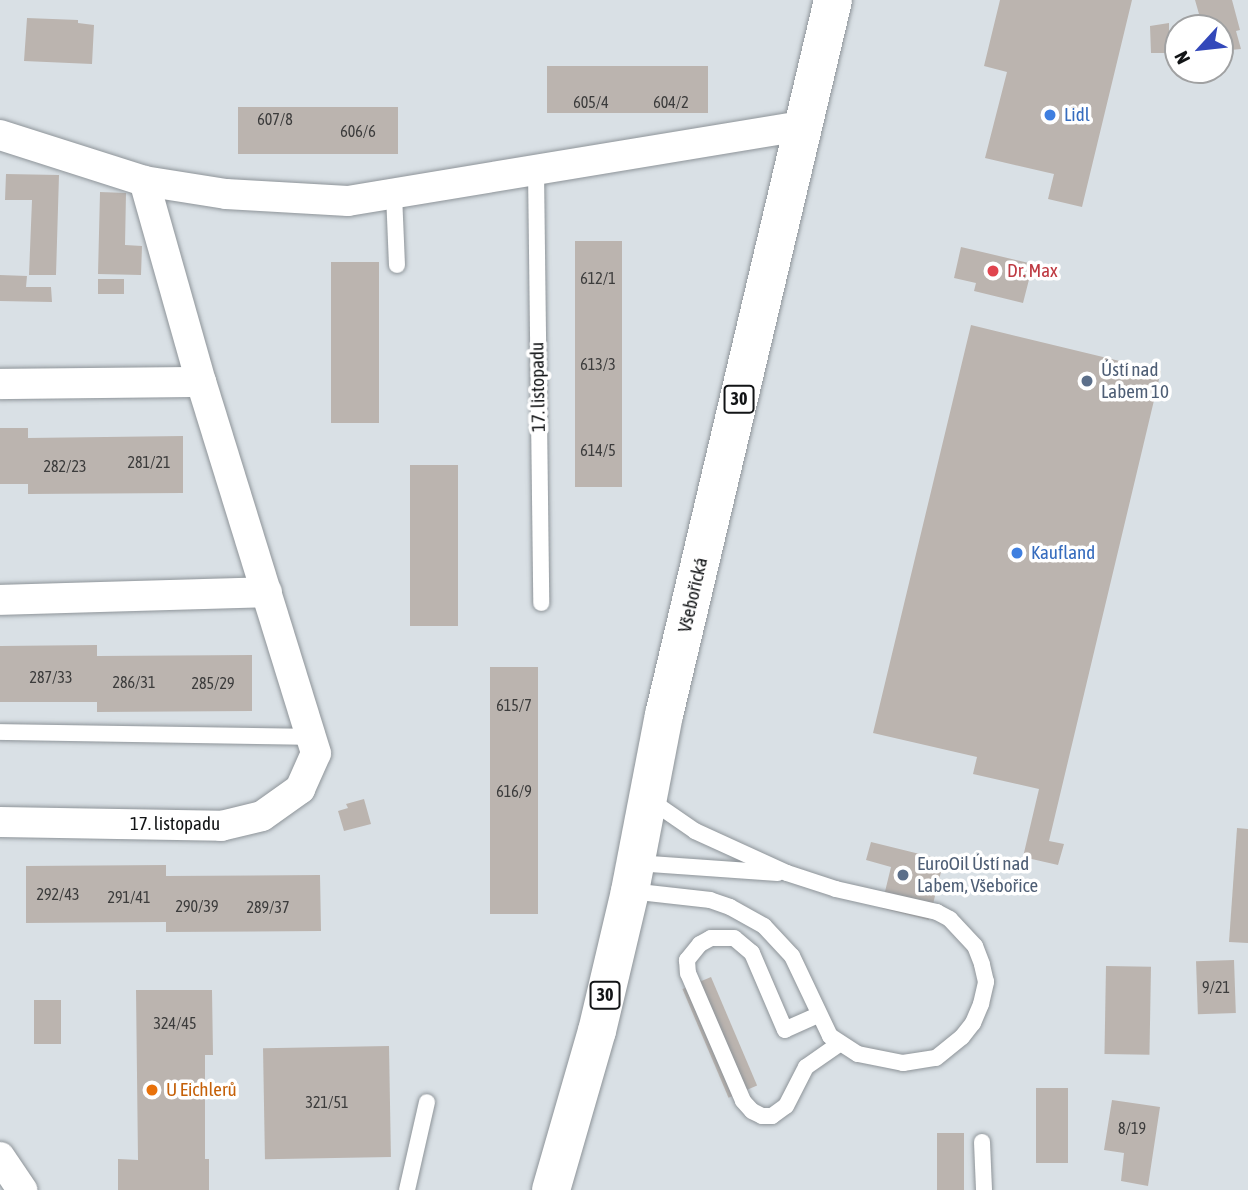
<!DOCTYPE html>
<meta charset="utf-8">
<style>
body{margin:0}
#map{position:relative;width:1248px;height:1190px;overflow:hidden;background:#d9e0e5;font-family:"Asap Condensed",sans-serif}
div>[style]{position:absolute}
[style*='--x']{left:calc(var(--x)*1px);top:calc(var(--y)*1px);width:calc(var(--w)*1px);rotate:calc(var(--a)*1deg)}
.building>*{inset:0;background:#bbb4af;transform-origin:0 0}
.roads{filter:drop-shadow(0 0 2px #8e9499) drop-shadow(0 0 2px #8e9499)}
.service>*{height:16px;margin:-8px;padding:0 8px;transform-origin:8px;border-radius:8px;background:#fff}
.minor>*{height:30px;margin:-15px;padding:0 15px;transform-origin:15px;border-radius:15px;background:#fff}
.primary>*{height:38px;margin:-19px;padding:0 19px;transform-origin:19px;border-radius:19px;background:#fff}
.dots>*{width:19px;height:19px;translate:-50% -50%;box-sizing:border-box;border:4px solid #fff;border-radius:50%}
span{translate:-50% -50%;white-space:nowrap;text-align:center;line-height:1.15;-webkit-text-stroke:7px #fff;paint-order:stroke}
.number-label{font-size:16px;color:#3c3c3c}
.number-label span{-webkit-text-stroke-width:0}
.shield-label span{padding:2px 5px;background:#fff;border:2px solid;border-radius:5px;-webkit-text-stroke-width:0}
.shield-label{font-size:18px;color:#121416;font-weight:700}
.shop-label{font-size:19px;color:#366cbe}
.left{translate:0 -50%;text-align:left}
.health-label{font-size:19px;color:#be3a42}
.service-label{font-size:19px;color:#4e5e75}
.street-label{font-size:19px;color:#121416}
.food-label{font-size:19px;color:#c56008}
.north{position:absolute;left:1164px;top:14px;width:70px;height:70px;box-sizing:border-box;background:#fff;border:2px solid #a0a1a2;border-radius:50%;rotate:243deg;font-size:19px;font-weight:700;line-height:28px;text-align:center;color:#121416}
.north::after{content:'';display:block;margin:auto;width:24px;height:32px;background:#3348ba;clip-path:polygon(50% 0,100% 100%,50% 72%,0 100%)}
</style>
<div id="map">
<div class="building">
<i style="clip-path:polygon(1000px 0,1132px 0,1082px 207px,1048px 199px,1054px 174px,985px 158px,1007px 72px,984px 66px)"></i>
<i style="clip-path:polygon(1195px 0,1232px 0,1240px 30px,1236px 31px,1241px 49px,1220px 51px,1220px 28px,1203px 28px)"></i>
<i style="clip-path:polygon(27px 18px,78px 20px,78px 23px,94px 25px,92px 64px,24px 61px)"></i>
<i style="clip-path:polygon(1169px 23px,1169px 31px,1178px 30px,1178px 53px,1151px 53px,1150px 26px)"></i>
<i style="left:547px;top:66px;width:161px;height:47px"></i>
<i style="left:238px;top:107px;width:160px;height:47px"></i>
<i style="clip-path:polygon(6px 174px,59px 175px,56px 275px,29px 275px,32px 200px,5px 200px)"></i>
<i style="clip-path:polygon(100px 192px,126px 193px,125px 245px,142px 246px,141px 275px,98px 274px)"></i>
<i style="left:575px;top:241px;width:47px;height:246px"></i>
<i style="clip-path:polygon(961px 247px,1033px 264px,1023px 303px,974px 291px,976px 283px,954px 278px)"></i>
<i style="left:331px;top:262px;width:48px;height:161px"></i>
<i style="clip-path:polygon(0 275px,27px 276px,26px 287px,51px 287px,52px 302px,0 301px)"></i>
<i style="left:98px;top:279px;width:26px;height:15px"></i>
<i style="clip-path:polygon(971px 325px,1161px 371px,1049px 841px,1064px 844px,1058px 865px,1023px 857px,1039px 789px,973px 774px,977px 757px,873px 733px)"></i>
<i style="clip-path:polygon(0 428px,28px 428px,28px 438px,183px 436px,183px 493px,28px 494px,28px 484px,0 484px)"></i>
<i style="left:458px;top:465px;width:161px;height:48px;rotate:90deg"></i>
<i style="clip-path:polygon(97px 645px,97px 656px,252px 655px,252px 711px,97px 712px,97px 702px,0 702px,0 646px)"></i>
<i style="left:538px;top:667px;width:247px;height:48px;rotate:90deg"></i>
<i style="clip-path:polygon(364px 799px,371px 824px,344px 831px,338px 811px,348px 808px,346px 804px)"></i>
<i style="clip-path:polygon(1237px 828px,1248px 829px,1248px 943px,1229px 942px)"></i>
<i style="clip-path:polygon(871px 842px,944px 860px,929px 920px,881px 908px,891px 867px,866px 860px)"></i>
<i style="clip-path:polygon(166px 865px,166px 876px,320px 875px,321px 931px,166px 932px,166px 922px,26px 923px,26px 866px)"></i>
<i style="left:1234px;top:960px;width:53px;height:38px;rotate:88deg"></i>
<i style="left:1106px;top:966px;width:45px;height:88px;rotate:1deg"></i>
<i style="left:711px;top:977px;width:118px;height:31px;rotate:67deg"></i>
<i style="clip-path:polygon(136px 990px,212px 990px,213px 1055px,205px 1055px,205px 1159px,209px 1159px,209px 1190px,118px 1190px,118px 1159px,138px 1160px)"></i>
<i style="left:34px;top:1000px;width:27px;height:44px"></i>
<i style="left:389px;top:1046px;width:111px;height:126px;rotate:89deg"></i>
<i style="left:1036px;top:1088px;width:32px;height:75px"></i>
<i style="clip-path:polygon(1112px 1100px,1160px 1107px,1148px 1186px,1121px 1181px,1124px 1153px,1104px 1150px)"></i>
<i style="left:937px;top:1133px;width:27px;height:57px"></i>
</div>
<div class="roads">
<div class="service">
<i style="--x:536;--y:170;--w:433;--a:89.3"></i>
<i style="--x:394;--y:194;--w:71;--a:87.6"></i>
<i style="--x:0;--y:732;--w:311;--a:0.9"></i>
<i style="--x:636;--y:863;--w:142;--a:4"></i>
<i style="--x:630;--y:891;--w:81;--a:6.4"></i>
<i style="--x:710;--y:900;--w:21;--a:19"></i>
<i style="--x:730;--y:907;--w:39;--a:29"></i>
<i style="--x:764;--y:926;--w:41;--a:47"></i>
<i style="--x:792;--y:956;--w:89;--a:64.6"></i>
<i style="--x:830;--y:1036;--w:33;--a:33"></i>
<i style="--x:858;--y:1054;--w:46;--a:11.3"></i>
<i style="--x:903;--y:1063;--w:33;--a:-9"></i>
<i style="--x:936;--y:1058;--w:33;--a:-39"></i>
<i style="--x:962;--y:1037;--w:18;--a:-52"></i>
<i style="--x:973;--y:1023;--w:21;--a:-67"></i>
<i style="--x:981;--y:1004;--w:23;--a:-77"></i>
<i style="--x:986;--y:982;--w:18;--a:-103"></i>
<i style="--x:982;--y:964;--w:19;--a:-111"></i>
<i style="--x:975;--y:946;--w:37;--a:-133"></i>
<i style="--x:950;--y:919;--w:15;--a:-152"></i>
<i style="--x:937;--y:912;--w:104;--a:-167.2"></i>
<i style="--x:836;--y:889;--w:52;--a:-161.9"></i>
<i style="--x:787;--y:873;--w:101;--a:-155.5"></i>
<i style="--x:695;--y:831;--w:55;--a:-145.4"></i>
<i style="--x:818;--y:1015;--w:36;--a:156"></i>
<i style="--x:785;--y:1030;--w:84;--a:-113.2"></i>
<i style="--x:752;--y:953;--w:23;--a:-140"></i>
<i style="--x:734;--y:938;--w:23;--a:180"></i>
<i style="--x:711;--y:938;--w:13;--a:151"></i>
<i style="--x:700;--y:944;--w:21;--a:129"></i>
<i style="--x:687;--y:960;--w:13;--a:86"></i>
<i style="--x:688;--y:973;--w:139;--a:66.7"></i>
<i style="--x:743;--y:1101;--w:13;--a:48"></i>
<i style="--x:752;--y:1111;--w:11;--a:27"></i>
<i style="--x:762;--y:1116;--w:10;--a:0"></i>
<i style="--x:772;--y:1116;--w:17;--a:-36"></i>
<i style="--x:786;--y:1106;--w:44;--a:-62.9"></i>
<i style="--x:806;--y:1067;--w:40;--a:-34.9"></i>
<i style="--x:982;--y:1142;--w:48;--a:87.6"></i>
<i style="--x:407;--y:1190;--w:90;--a:-77.2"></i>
</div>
<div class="minor">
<i style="--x:0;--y:135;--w:151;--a:17.7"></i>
<i style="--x:144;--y:181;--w:83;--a:9"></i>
<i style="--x:226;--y:194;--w:122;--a:3.3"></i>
<i style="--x:348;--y:201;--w:461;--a:-9.4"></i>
<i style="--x:0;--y:384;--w:201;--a:-0.6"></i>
<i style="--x:0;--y:600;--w:267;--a:-1.7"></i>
<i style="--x:0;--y:822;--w:221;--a:1"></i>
<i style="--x:221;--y:826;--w:42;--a:-13.7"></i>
<i style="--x:262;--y:816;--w:47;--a:-35.4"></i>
<i style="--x:300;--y:789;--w:39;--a:-66"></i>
<i style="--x:316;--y:753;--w:388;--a:-107.2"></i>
<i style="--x:201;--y:382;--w:209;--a:-105.8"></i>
<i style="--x:0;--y:1157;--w:40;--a:56"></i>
</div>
<div class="primary">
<i style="--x:551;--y:1190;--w:166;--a:-73.9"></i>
<i style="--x:597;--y:1031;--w:144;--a:-76.7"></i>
<i style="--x:630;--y:891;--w:179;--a:-79.1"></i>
<i style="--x:664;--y:715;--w:735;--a:-76.7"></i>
</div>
</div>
<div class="dots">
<i style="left:1050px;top:115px;background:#3f7fe0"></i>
<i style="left:993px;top:271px;background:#e0444e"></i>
<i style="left:1087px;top:381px;background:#5c6f8a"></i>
<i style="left:1017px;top:553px;background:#3f7fe0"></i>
<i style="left:903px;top:875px;background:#5c6f8a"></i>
<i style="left:152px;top:1090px;background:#e8710a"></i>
</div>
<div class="number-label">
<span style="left:591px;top:102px">605/4</span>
<span style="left:671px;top:102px">604/2</span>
<span style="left:275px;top:119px">607/8</span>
<span style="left:358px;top:131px">606/6</span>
<span style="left:598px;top:278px">612/1</span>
<span style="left:598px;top:364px">613/3</span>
<span style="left:598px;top:450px">614/5</span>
<span style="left:149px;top:462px">281/21</span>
<span style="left:65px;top:466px">282/23</span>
<span style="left:51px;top:677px">287/33</span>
<span style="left:134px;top:682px">286/31</span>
<span style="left:213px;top:683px">285/29</span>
<span style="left:514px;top:705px">615/7</span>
<span style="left:514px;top:791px">616/9</span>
<span style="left:58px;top:894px">292/43</span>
<span style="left:129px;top:897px">291/41</span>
<span style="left:197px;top:906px">290/39</span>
<span style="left:268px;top:907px">289/37</span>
<span style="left:1216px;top:987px">9/21</span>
<span style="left:175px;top:1023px">324/45</span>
<span style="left:327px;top:1102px">321/51</span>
<span style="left:1132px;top:1128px">8/19</span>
</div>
<div class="shield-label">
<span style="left:739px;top:399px">30</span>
<span style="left:605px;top:995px">30</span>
</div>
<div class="shop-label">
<span class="left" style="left:1064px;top:115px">Lidl</span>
<span class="left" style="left:1031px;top:553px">Kaufland</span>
</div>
<div class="health-label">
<span class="left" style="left:1007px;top:271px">Dr. Max</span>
</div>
<div class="service-label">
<span class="left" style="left:1101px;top:381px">Ústí nad<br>Labem 10</span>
<span class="left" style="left:917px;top:875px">EuroOil Ústí nad<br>Labem, Všebořice</span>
</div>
<div class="street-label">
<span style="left:538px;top:387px;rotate:-91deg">17. listopadu</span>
<span style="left:693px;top:595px;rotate:-77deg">Všebořická</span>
<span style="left:175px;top:824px">17. listopadu</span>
</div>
<div class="food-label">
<span class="left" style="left:166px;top:1090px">U Eichlerů</span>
</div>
<div class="north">N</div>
</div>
